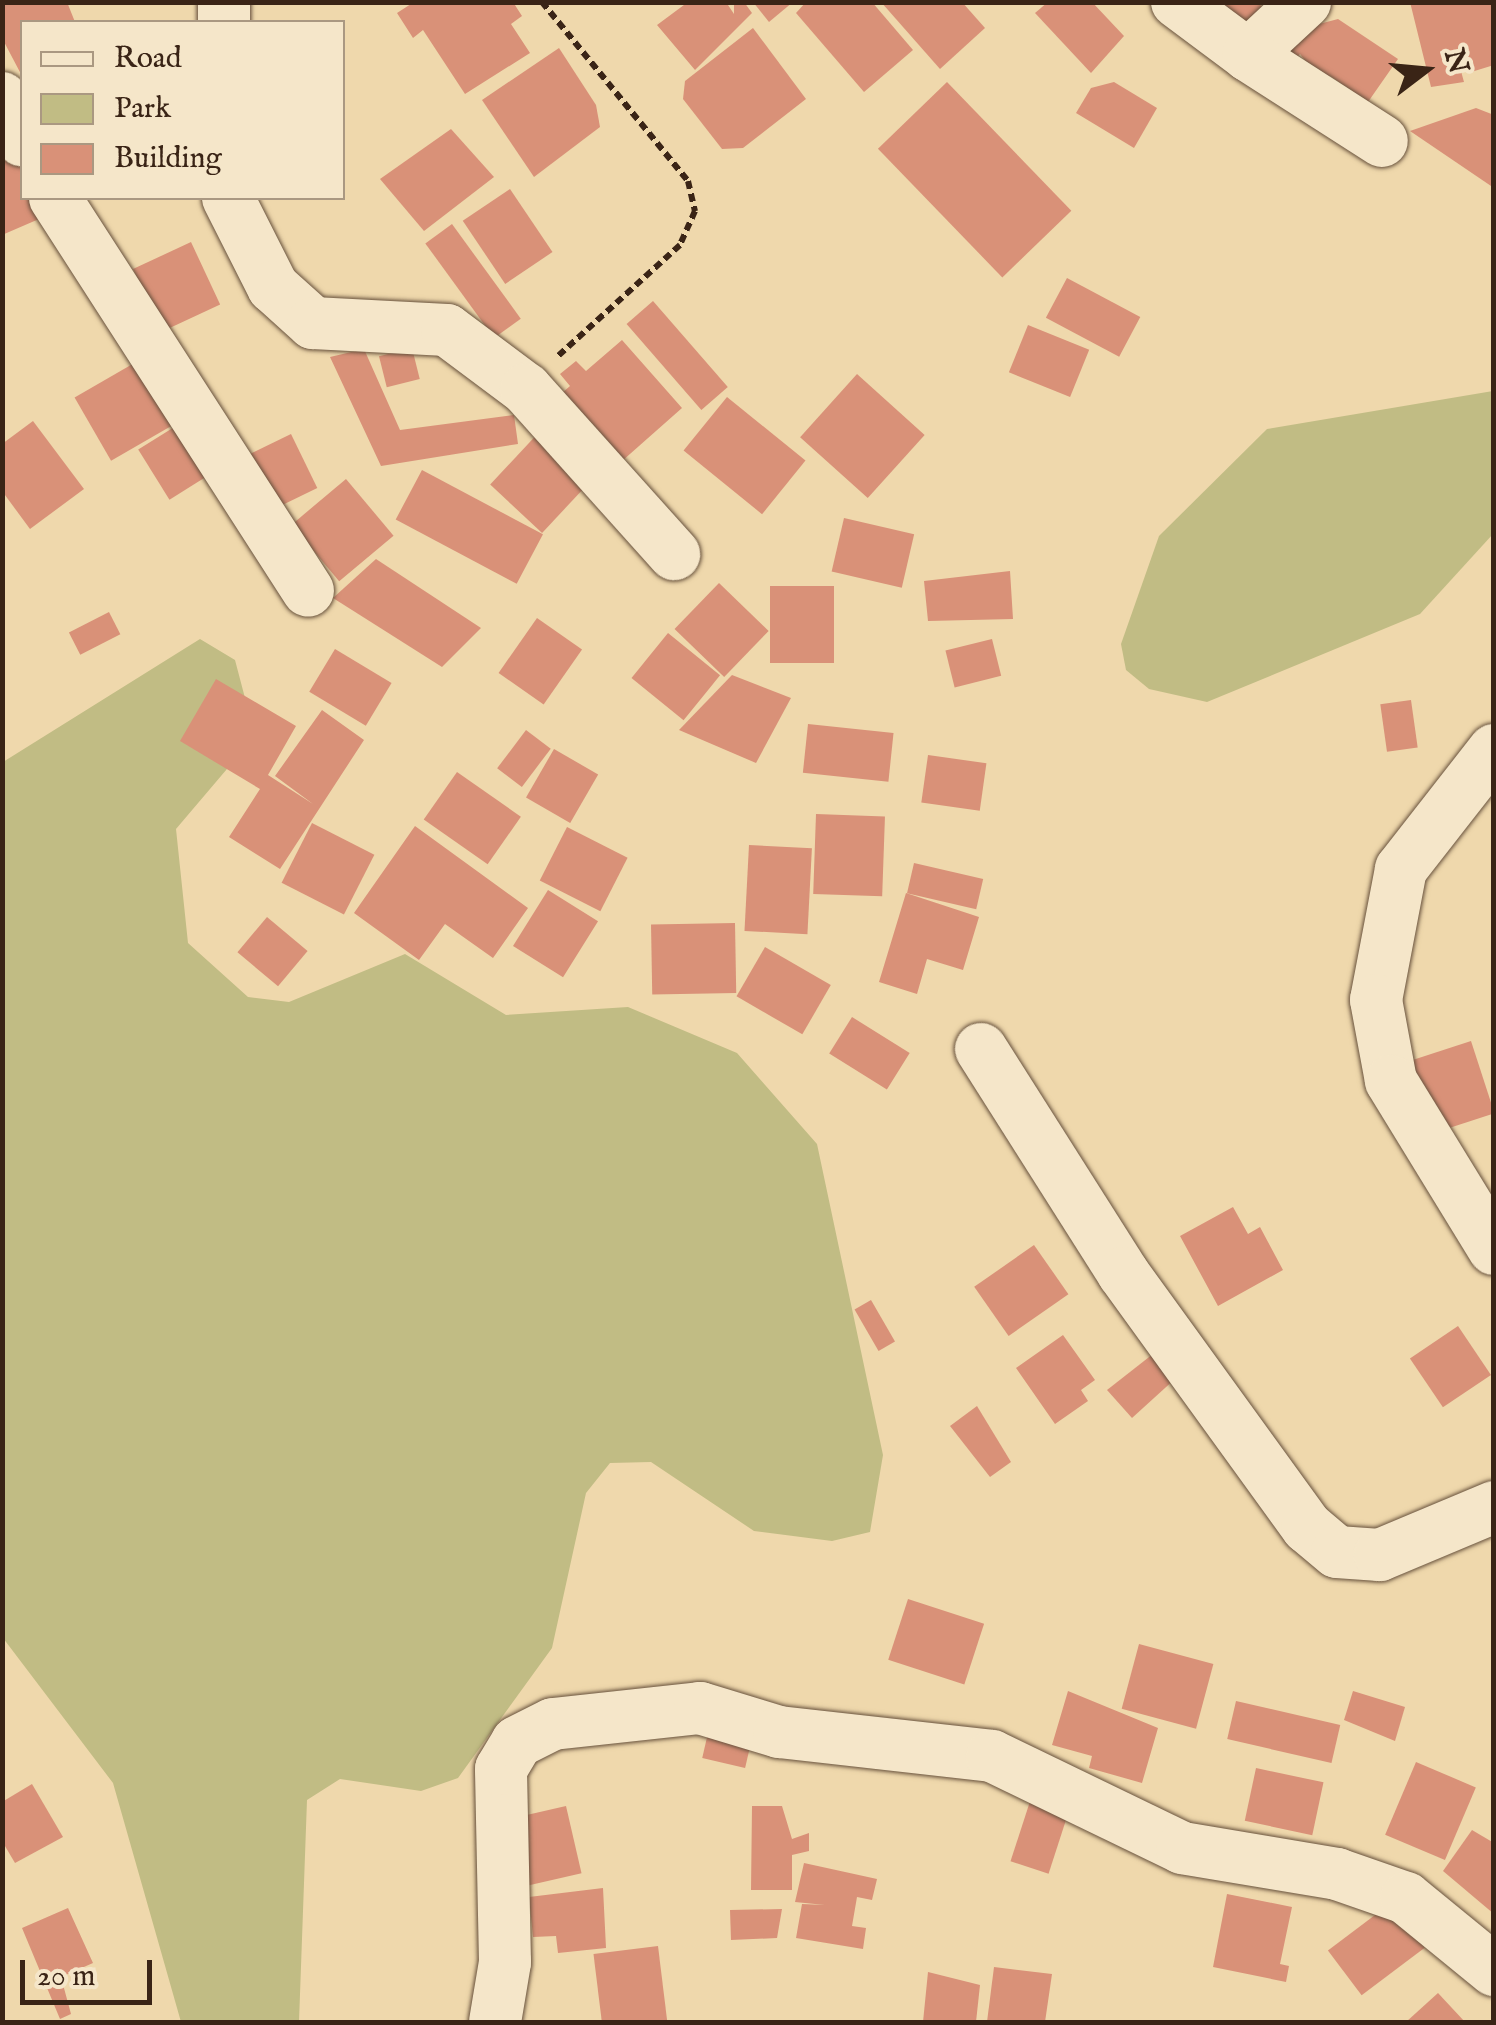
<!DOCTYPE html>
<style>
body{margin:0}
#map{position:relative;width:1496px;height:2025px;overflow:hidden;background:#efd8ac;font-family:"IM FELL English",serif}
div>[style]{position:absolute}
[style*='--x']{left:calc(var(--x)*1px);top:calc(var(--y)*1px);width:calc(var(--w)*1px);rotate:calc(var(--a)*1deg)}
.green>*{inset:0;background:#c1bc84}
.building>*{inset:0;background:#d99178;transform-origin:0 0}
.path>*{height:6px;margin-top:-3px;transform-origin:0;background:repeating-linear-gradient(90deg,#3a2416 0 8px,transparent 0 13px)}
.roads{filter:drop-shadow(0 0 2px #67513c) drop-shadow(0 0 2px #67513c)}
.minor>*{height:52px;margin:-26px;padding:0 26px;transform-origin:26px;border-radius:26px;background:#f5e6c9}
span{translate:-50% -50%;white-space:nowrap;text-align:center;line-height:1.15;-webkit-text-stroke:8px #f5e6c9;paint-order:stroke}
.frame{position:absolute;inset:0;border:5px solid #3a2416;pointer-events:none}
.legend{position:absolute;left:20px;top:20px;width:325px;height:180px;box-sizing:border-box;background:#f5e6c9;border:2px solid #aa9881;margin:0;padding:12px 18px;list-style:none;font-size:30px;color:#3a2416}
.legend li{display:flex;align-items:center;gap:20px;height:50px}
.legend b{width:50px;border:2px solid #aa9881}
.north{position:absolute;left:1376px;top:20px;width:100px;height:100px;-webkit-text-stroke:8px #f5e6c9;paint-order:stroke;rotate:74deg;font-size:28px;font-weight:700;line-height:40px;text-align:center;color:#3a2416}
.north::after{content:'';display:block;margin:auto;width:35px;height:45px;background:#3a2416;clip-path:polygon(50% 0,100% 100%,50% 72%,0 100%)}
.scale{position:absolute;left:20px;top:1960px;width:132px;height:45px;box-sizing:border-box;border:5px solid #3a2416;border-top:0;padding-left:12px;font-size:30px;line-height:35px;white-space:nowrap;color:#3a2416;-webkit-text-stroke:8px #f5e6c9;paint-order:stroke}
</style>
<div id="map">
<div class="green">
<i style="clip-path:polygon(1493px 391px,1493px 534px,1420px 614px,1207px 702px,1149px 689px,1126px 670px,1121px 644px,1159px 536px,1267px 429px)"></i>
<i style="clip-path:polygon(200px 639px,235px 660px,255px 736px,176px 829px,188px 943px,248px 997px,289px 1002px,405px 954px,506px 1015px,628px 1007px,737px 1053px,817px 1144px,883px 1455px,870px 1532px,832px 1541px,754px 1531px,651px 1462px,610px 1463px,586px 1493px,552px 1648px,458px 1778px,421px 1791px,340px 1779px,307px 1800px,299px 2022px,181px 2022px,113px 1783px,3px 1638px,3px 762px)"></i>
</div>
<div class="building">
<i style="clip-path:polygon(67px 2px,75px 22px,22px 22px,22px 76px,2px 38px,2px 2px)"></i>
<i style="clip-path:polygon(414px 2px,513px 2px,522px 16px,511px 24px,530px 53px,465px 94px,423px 30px,413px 38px,397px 13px)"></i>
<i style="clip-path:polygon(688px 2px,726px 2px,734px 14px,734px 2px,744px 2px,752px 13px,695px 70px,657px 25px)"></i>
<i style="clip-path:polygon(753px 2px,793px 2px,769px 22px)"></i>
<i style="clip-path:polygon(806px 2px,872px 2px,913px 50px,864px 92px,796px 13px)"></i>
<i style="clip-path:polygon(881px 2px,962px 2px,985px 28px,940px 69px)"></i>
<i style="clip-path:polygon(1048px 2px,1092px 2px,1124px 36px,1091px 73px,1035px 13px)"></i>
<i style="clip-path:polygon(1205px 2px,1257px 2px,1266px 11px,1242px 36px)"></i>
<i style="clip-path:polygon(1410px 2px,1494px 2px,1494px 65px,1468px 73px,1459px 64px,1464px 82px,1431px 87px)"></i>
<i style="clip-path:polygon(1338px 19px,1398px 59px,1368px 102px,1330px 76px,1324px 85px,1300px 54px,1287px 69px,1267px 57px,1308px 27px)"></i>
<i style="clip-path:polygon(753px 28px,806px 99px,743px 148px,722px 149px,683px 99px,685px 81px)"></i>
<i style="clip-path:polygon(559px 48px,596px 105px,600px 127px,534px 177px,482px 100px)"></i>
<i style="left:947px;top:82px;width:179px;height:96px;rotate:46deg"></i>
<i style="clip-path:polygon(1114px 82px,1157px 108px,1134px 148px,1076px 113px,1091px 88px)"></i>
<i style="clip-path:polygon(1476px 108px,1494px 115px,1494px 188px,1410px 131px)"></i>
<i style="clip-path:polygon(2px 125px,22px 170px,22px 198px,35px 198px,39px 219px,2px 235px)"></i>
<i style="clip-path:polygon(451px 129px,494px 177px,424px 231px,380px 179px)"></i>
<i style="left:510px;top:189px;width:76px;height:57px;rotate:56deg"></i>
<i style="left:452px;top:224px;width:117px;height:33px;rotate:54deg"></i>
<i style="left:191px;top:242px;width:69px;height:64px;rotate:65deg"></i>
<i style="left:1067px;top:278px;width:83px;height:45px;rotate:28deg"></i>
<i style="left:653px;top:301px;width:114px;height:35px;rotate:49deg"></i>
<i style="left:1028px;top:325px;width:66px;height:51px;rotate:22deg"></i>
<i style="clip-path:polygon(622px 340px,682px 408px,613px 469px,553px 401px,570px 386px,560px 374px,576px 361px,586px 371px)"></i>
<i style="left:412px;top:348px;width:32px;height:34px;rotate:76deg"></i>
<i style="clip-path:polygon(364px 349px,400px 430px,514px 415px,518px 444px,381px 466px,330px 357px)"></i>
<i style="left:143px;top:358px;width:73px;height:79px;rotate:60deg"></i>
<i style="left:857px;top:374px;width:91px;height:85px;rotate:42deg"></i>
<i style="left:727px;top:397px;width:101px;height:69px;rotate:39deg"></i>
<i style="clip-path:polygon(33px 421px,84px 489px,30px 529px,2px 491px,2px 444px)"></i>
<i style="left:184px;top:421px;width:59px;height:54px;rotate:58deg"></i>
<i style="left:542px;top:429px;width:71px;height:76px;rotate:43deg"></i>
<i style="left:291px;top:434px;width:60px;height:54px;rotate:64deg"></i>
<i style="left:422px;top:470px;width:137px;height:56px;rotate:28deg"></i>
<i style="left:346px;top:479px;width:74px;height:71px;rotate:50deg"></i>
<i style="left:844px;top:518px;width:72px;height:55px;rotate:13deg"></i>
<i style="clip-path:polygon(376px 559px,481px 628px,442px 667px,333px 598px)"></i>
<i style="clip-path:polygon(1010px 571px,1013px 619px,928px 621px,924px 581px)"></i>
<i style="left:719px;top:583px;width:69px;height:64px;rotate:44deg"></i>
<i style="left:770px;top:586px;width:64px;height:77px"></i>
<i style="left:109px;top:612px;width:25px;height:45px;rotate:63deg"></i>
<i style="left:537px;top:618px;width:55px;height:67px;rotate:35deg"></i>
<i style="left:668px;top:633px;width:67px;height:58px;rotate:39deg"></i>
<i style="left:992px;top:639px;width:38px;height:48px;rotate:76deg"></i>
<i style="left:335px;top:649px;width:66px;height:50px;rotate:31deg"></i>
<i style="clip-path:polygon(732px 675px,791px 698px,756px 763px,679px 730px)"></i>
<i style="clip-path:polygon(216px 679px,296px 726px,268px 775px,313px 804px,275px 776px,322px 710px,364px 740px,280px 869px,229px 837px,260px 789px,180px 741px)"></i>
<i style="left:1411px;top:700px;width:48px;height:31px;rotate:82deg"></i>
<i style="left:808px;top:724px;width:86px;height:49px;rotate:6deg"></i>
<i style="left:526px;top:730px;width:31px;height:48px;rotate:37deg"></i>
<i style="left:554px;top:749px;width:51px;height:56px;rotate:30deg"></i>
<i style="left:928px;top:755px;width:59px;height:48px;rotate:8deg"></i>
<i style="left:457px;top:772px;width:78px;height:58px;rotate:35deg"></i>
<i style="left:816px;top:814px;width:69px;height:80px;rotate:2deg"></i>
<i style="left:312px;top:823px;width:70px;height:67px;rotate:27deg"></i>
<i style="clip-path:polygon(415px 826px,528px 908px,493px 958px,445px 924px,419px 960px,354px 913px)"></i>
<i style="left:567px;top:827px;width:68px;height:60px;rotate:27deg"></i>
<i style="left:749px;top:845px;width:63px;height:86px;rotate:3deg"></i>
<i style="left:914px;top:863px;width:71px;height:31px;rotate:13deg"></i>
<i style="left:548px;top:890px;width:59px;height:66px;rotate:32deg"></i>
<i style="clip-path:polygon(906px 893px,979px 917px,963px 970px,927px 959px,917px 994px,879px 982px)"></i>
<i style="left:267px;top:917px;width:53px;height:46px;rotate:40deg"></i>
<i style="left:735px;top:923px;width:70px;height:84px;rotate:89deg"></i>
<i style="left:765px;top:947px;width:76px;height:57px;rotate:30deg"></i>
<i style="left:852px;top:1017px;width:68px;height:43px;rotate:32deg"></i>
<i style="left:1471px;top:1041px;width:76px;height:67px;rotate:72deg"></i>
<i style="clip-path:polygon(1233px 1207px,1248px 1234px,1260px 1227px,1283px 1270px,1218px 1306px,1180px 1236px)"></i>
<i style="left:1034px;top:1245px;width:60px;height:73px;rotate:55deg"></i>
<i style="left:871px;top:1300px;width:48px;height:19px;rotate:60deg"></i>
<i style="left:1458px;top:1326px;width:59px;height:58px;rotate:56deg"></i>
<i style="clip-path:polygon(1063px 1335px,1095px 1380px,1081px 1390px,1088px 1401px,1055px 1424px,1016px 1368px)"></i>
<i style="clip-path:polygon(1167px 1343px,1187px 1368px,1132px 1418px,1107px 1390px)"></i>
<i style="clip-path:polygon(977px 1406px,1011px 1462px,990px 1477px,950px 1426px)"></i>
<i style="left:908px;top:1599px;width:80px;height:64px;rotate:18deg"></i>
<i style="left:1139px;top:1644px;width:77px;height:67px;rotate:15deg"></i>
<i style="clip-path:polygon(1068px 1691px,1158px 1728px,1142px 1783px,1089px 1768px,1092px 1756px,1052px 1745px)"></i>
<i style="clip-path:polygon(1353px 1691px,1405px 1707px,1395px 1741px,1344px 1720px)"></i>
<i style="left:1236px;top:1701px;width:107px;height:39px;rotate:13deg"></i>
<i style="left:711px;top:1720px;width:44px;height:39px;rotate:13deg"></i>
<i style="left:1416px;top:1762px;width:65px;height:79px;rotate:23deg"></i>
<i style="left:1256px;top:1768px;width:69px;height:54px;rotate:12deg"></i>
<i style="clip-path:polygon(32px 1784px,63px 1837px,15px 1863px,2px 1841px,2px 1802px)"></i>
<i style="left:1034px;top:1789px;width:40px;height:76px;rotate:18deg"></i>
<i style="left:566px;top:1806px;width:69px;height:56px;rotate:77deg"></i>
<i style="clip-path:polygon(752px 1806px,782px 1806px,792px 1839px,809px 1833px,809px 1851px,792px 1855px,792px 1890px,751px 1890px)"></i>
<i style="clip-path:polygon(1472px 1830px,1494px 1843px,1494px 1914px,1443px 1871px)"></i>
<i style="clip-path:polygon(804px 1863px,877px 1879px,872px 1900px,857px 1897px,852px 1926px,866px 1928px,863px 1949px,796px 1938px,802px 1904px,825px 1905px,795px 1902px)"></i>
<i style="clip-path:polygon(603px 1888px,606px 1948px,558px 1953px,556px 1936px,533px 1937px,529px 1897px)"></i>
<i style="clip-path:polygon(1227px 1894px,1292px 1907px,1280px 1964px,1289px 1966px,1286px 1982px,1213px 1967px)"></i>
<i style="left:1391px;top:1903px;width:56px;height:79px;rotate:53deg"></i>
<i style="clip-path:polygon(68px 1908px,93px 1963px,61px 1977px,71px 2014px,60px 2019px,22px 1928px)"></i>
<i style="clip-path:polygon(782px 1909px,777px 1938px,731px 1940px,730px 1910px)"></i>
<i style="left:658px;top:1946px;width:76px;height:65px;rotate:83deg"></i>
<i style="clip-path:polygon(994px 1967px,1052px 1974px,1045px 2022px,987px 2022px)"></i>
<i style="clip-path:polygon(928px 1972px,980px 1985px,976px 2022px,923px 2022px)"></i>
<i style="clip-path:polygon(1438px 1993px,1465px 2022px,1406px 2022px)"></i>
</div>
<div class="path">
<i style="--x:542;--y:2;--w:231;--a:50.8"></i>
<i style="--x:688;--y:181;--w:31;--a:77"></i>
<i style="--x:695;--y:211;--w:37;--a:114"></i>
<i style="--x:680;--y:245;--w:165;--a:137.7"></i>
</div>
<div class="roads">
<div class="minor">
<i style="--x:1177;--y:2;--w:89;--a:36.7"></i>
<i style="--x:1248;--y:55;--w:78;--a:-42.9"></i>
<i style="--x:224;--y:22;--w:20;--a:-90"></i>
<i style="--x:1248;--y:55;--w:159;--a:32.7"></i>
<i style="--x:2;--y:98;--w:47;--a:64.5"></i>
<i style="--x:55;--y:198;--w:467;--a:57.2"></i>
<i style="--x:228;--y:198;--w:100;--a:63.2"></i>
<i style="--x:273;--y:287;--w:54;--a:42"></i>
<i style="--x:313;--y:323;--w:134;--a:3"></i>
<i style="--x:447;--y:330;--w:99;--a:36.8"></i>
<i style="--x:526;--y:389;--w:222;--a:48.1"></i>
<i style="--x:1494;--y:750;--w:151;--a:128"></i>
<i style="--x:1401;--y:869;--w:133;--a:100.8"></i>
<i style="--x:1376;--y:1000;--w:82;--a:79.5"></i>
<i style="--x:1391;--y:1081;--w:197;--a:58.5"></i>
<i style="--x:981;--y:1049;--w:265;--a:57.6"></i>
<i style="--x:1123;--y:1273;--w:314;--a:54.1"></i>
<i style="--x:1307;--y:1527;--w:39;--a:40"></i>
<i style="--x:1337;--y:1552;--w:43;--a:4"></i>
<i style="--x:1380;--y:1555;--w:124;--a:-22.8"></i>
<i style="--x:495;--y:2022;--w:61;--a:-80.5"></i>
<i style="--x:505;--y:1962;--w:193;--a:-91.2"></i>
<i style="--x:501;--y:1769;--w:31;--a:-59"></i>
<i style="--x:517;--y:1742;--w:40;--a:-26.6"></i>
<i style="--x:553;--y:1724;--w:148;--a:-6.2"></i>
<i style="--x:700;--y:1708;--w:83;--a:16.9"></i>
<i style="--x:779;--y:1732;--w:214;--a:6.4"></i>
<i style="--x:992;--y:1756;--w:211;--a:25.8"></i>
<i style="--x:1182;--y:1848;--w:157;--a:9.5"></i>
<i style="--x:1337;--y:1874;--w:73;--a:19.2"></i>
<i style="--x:1406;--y:1898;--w:114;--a:39.3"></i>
</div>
</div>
<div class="frame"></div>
<ul class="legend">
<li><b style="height:12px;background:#f5e6c9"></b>Road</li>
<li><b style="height:28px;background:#c1bc84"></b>Park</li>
<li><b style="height:28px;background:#d99178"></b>Building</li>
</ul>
<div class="north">N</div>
<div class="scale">20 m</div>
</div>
